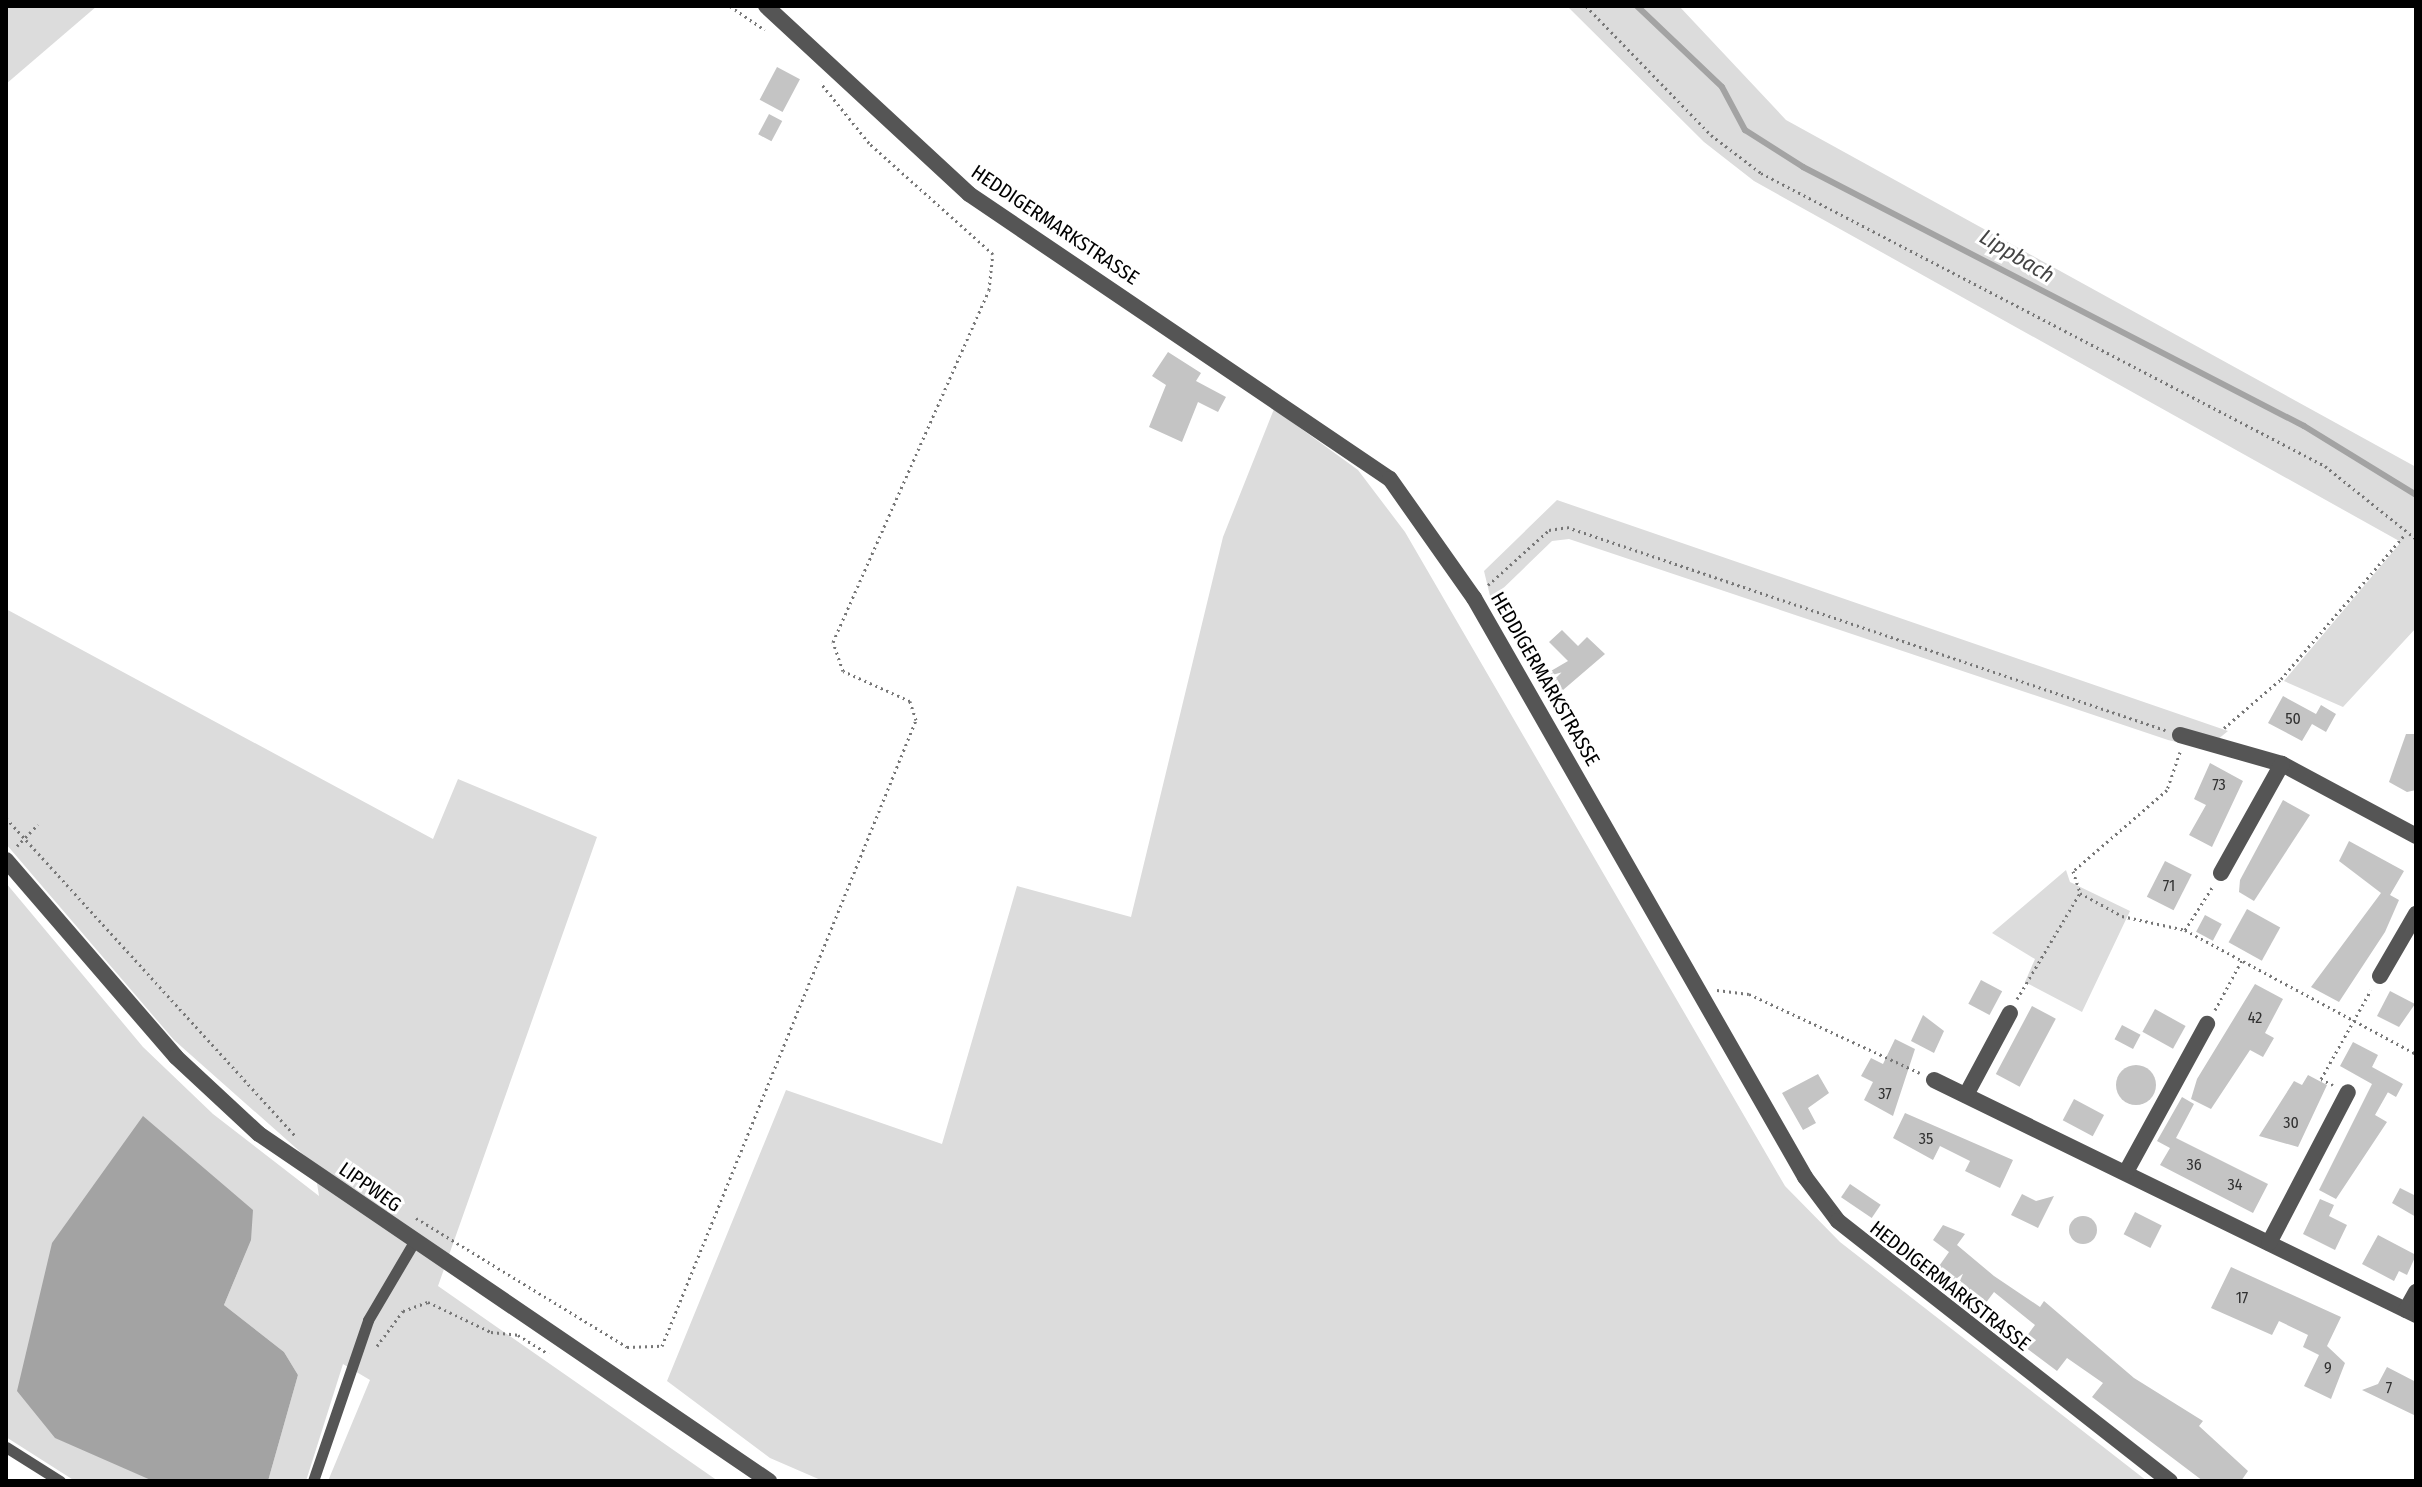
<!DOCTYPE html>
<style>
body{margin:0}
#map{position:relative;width:2422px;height:1487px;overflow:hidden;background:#fff;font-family:"Fira Sans Condensed",sans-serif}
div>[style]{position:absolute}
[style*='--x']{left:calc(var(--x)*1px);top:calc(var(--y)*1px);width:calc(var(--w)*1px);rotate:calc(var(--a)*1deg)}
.green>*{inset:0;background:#dcdcdc}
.water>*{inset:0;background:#a3a3a3}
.stream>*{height:6px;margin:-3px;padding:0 3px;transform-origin:3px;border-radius:3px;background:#a3a3a3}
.building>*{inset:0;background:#c4c4c4;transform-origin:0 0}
.round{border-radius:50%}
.path>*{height:3px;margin-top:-1.5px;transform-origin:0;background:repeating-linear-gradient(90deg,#777 0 2px,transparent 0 6px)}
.service>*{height:11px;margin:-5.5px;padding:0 5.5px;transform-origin:5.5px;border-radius:5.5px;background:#555}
.minor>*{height:16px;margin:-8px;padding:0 8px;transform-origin:8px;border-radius:8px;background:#555}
.tertiary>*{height:16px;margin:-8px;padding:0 8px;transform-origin:8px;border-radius:8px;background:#555}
span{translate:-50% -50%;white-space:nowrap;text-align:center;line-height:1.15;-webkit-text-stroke:6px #fff;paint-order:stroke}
.number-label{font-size:16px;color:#313131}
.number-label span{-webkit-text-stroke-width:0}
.street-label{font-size:20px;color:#000}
.water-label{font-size:22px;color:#444;font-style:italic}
.frame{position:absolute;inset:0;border:8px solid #000;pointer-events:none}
</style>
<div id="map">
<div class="green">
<i style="clip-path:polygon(6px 6px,97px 6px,6px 84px)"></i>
<i style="clip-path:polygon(1567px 6px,1679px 6px,1786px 120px,2416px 467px,2416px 628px,2343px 707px,2284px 681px,2401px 542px,1754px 181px,1704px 142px)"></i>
<i style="clip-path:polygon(1274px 409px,1358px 470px,1405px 532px,1785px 1186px,1840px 1242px,2147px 1481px,823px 1481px,770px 1458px,667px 1381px,786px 1090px,942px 1144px,1017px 886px,1131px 917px,1223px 537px)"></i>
<i style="clip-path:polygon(1557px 500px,2228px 731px,2206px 749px,2168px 740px,1569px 539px,1552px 541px,1491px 600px,1484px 571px)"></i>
<i style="clip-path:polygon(6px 609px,433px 839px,458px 779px,597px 837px,438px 1286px,718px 1481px,328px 1481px,370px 1380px,343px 1364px,306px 1481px,268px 1481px,298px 1375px,284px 1352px,224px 1305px,251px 1240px,150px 1475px,153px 1481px,75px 1481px,6px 1437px,6px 883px,143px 1047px,213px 1114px,319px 1196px,314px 1164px,174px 1040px,6px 844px)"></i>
<i style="clip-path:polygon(2066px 870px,2070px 882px,2130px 911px,2082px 1012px,2025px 982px,2035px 959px,1992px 933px)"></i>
</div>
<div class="water">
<i style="clip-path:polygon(143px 1116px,253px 1210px,251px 1240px,224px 1305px,284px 1352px,298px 1375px,268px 1481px,153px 1481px,55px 1438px,17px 1391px,52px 1243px)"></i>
</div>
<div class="stream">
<i style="--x:1637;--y:6;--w:117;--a:43.6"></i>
<i style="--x:1722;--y:87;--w:49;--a:61.9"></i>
<i style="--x:1745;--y:130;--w:69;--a:32.5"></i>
<i style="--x:1803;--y:167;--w:564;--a:27.34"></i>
<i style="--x:2304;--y:426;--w:132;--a:31.6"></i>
</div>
<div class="building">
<i style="left:777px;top:67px;width:26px;height:37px;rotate:28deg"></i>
<i style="left:769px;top:114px;width:15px;height:23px;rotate:28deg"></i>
<i style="clip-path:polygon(1168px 352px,1201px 373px,1196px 381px,1226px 397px,1218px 412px,1198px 402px,1182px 442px,1149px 427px,1166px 385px,1152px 376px)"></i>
<i style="clip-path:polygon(1562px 630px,1578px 646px,1587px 637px,1605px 654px,1556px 696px,1544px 675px,1568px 661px,1549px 642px)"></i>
<i style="clip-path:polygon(2283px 696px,2316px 714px,2321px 705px,2336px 714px,2326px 732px,2312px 724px,2302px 741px,2268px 723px)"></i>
<i style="clip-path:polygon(2406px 734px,2416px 734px,2416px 790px,2407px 792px,2389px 782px)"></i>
<i style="clip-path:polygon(2210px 763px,2243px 781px,2212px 847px,2189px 835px,2206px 805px,2194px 799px)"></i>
<i style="clip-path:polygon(2283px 800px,2310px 815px,2254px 901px,2239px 892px,2240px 880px)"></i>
<i style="clip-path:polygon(2349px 841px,2404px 871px,2390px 895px,2399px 900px,2385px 932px,2339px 1002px,2311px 987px,2381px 893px,2339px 861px)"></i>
<i style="left:2165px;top:861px;width:30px;height:40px;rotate:27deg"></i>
<i style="left:2247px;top:909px;width:38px;height:38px;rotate:29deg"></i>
<i style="left:2205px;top:915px;width:19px;height:19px;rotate:28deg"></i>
<i style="left:1981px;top:980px;width:24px;height:27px;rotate:28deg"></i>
<i style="clip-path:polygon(2255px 984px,2283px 999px,2265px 1033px,2274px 1038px,2263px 1057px,2250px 1050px,2211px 1109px,2191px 1099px,2197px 1079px)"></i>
<i style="clip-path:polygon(2390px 991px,2415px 1004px,2399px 1027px,2377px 1016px)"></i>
<i style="left:2032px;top:1006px;width:27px;height:77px;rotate:28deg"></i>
<i style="left:2155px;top:1009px;width:35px;height:26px;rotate:29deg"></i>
<i style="clip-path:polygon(1923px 1015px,1944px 1031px,1934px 1053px,1911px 1041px)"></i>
<i style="left:2122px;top:1025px;width:21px;height:16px;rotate:28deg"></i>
<i style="clip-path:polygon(1895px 1039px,1915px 1049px,1893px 1116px,1864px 1100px,1873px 1082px,1861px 1076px,1871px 1058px,1883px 1064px)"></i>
<i style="clip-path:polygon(2353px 1042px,2378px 1055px,2372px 1067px,2403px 1084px,2396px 1097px,2377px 1086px,2388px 1092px,2375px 1115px,2387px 1122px,2336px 1199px,2319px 1190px,2372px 1084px,2340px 1066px)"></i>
<i class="round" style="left:2116px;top:1065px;width:40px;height:40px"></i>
<i style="clip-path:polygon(1818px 1074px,1829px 1093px,1808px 1108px,1816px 1123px,1803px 1130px,1782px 1093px)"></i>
<i style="clip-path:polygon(2308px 1075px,2327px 1085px,2298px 1147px,2259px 1136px,2294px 1081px,2302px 1085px)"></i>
<i style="clip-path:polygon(2182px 1097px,2194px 1104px,2176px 1138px,2268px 1184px,2253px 1213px,2160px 1165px,2170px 1148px,2157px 1141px)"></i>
<i style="left:2074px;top:1099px;width:34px;height:24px;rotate:28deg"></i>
<i style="clip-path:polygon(1905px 1113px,2013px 1160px,2000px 1188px,1965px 1171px,1970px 1161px,1940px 1146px,1933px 1160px,1893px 1138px)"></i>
<i style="left:1850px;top:1184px;width:37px;height:16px;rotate:34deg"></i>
<i style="clip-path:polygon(2400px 1188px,2416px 1196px,2416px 1217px,2392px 1203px)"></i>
<i style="clip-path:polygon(2022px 1194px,2036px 1201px,2054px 1196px,2038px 1228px,2011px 1215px)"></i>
<i style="clip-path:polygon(2320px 1199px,2334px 1205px,2329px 1216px,2347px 1225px,2335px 1250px,2303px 1234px)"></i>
<i style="left:2135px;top:1212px;width:30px;height:25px;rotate:27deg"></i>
<i class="round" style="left:2069px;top:1216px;width:28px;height:28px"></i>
<i style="clip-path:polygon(1943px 1225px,1965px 1234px,1957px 1245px,1994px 1276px,2040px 1307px,2044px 1301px,2134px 1378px,2203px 1421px,2199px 1426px,2248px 1471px,2241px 1481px,2203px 1481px,2092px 1397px,2103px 1383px,2067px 1358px,2057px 1371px,2021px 1344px,2035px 1325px,1994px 1292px,1979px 1312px,1942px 1283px,1947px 1276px,1937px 1269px,1949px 1252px,1933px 1240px)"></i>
<i style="clip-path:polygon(2378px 1235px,2416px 1255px,2407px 1275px,2399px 1271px,2394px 1281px,2362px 1264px)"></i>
<i style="clip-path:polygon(2231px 1267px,2341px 1317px,2327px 1346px,2345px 1363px,2331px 1399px,2304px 1386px,2319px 1355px,2303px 1347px,2308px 1335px,2279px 1321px,2272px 1335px,2211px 1308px)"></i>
<i style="clip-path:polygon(2387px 1367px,2416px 1382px,2416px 1416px,2362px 1390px,2378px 1384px)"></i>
</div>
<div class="path">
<i style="--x:730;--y:6;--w:42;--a:34.4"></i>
<i style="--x:1586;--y:6;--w:180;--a:45.9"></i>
<i style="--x:1711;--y:135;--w:63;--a:37.2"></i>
<i style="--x:1761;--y:173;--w:636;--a:27.45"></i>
<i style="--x:2325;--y:466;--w:117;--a:38.7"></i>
<i style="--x:1488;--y:585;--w:82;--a:-42"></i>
<i style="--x:1549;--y:530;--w:18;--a:-9"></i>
<i style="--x:1567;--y:527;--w:632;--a:18.75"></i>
<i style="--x:2224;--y:728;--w:75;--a:-40.7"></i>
<i style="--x:2281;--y:679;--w:192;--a:-49.4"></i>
<i style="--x:2180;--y:752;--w:40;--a:108.9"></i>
<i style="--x:2167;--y:790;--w:124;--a:139.2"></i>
<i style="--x:2073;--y:871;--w:23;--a:72"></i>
<i style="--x:2080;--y:893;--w:48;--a:28.7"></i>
<i style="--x:2122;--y:916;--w:65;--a:12.5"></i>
<i style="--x:2185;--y:930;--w:262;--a:28.2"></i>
<i style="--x:6;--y:818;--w:431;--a:47.7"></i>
<i style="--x:17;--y:846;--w:30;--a:-46"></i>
<i style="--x:2185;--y:930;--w:52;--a:-57.5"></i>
<i style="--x:1717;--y:990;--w:32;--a:7"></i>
<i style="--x:1749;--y:994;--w:188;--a:24.8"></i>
<i style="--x:2017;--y:999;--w:123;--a:-59.3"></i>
<i style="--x:2215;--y:1010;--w:57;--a:-61.6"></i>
<i style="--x:2333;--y:1085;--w:13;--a:-153"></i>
<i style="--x:2321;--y:1079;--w:102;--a:-60.7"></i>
<i style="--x:416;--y:1218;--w:247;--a:31.4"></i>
<i style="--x:627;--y:1347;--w:35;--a:-2"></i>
<i style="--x:662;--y:1346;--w:676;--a:-67.92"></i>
<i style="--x:916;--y:720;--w:20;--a:-108"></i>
<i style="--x:910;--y:701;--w:73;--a:-155.9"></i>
<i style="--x:843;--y:671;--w:31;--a:-109"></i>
<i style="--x:833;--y:642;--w:385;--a:-66.1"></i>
<i style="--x:989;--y:290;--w:36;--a:-84"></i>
<i style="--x:993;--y:254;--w:166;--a:-138.2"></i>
<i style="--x:869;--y:143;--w:78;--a:-128.8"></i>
<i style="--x:377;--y:1346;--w:44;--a:-53.4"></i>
<i style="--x:403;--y:1311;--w:27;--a:-20"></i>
<i style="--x:428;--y:1302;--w:70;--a:25.5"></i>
<i style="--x:491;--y:1332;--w:27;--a:6"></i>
<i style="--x:518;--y:1335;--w:36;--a:32"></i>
</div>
<div class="service">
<i style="--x:6;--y:1447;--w:64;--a:32.2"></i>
<i style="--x:313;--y:1481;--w:170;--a:-71.1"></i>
<i style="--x:368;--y:1320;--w:91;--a:-59.5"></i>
</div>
<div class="minor">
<i style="--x:2180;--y:735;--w:106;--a:15.9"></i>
<i style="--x:2282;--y:764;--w:152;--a:28.2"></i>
<i style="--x:2221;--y:873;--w:125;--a:-60.8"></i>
<i style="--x:2380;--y:976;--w:72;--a:-59.9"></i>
<i style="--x:1934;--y:1080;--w:536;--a:25.99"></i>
<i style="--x:1966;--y:1095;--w:93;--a:-61.8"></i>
<i style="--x:2126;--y:1172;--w:169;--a:-61.3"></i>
<i style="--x:2269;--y:1243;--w:170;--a:-62.4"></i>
<i style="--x:2406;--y:1310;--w:21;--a:-61"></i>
</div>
<div class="tertiary">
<i style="--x:766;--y:6;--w:277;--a:42.8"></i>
<i style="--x:969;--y:194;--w:508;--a:34.1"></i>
<i style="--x:1390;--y:479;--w:146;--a:54.8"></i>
<i style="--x:1474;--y:598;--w:667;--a:60.24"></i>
<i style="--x:1805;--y:1177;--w:55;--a:53.1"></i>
<i style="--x:1838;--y:1221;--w:422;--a:38.1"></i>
<i style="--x:6;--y:860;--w:260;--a:49.2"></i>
<i style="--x:176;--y:1057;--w:113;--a:42.9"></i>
<i style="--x:259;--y:1134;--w:617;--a:34.23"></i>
</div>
<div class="number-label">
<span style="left:2293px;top:719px">50</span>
<span style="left:2219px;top:785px">73</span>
<span style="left:2169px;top:886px">71</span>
<span style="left:2255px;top:1018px">42</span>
<span style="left:1885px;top:1094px">37</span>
<span style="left:2291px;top:1123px">30</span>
<span style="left:1926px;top:1139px">35</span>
<span style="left:2194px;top:1165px">36</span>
<span style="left:2235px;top:1185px">34</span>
<span style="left:2242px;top:1298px">17</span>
<span style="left:2328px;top:1368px">9</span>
<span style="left:2389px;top:1388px">7</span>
</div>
<div class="street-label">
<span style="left:1055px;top:225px;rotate:34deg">HEDDIGERMARKSTRASSE</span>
<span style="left:1545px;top:679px;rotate:60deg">HEDDIGERMARKSTRASSE</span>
<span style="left:370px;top:1187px;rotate:35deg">LIPPWEG</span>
<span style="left:1950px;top:1286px;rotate:38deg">HEDDIGERMARKSTRASSE</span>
</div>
<div class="water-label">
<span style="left:2017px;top:256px;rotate:31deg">Lippbach</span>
</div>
<div class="frame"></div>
</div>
